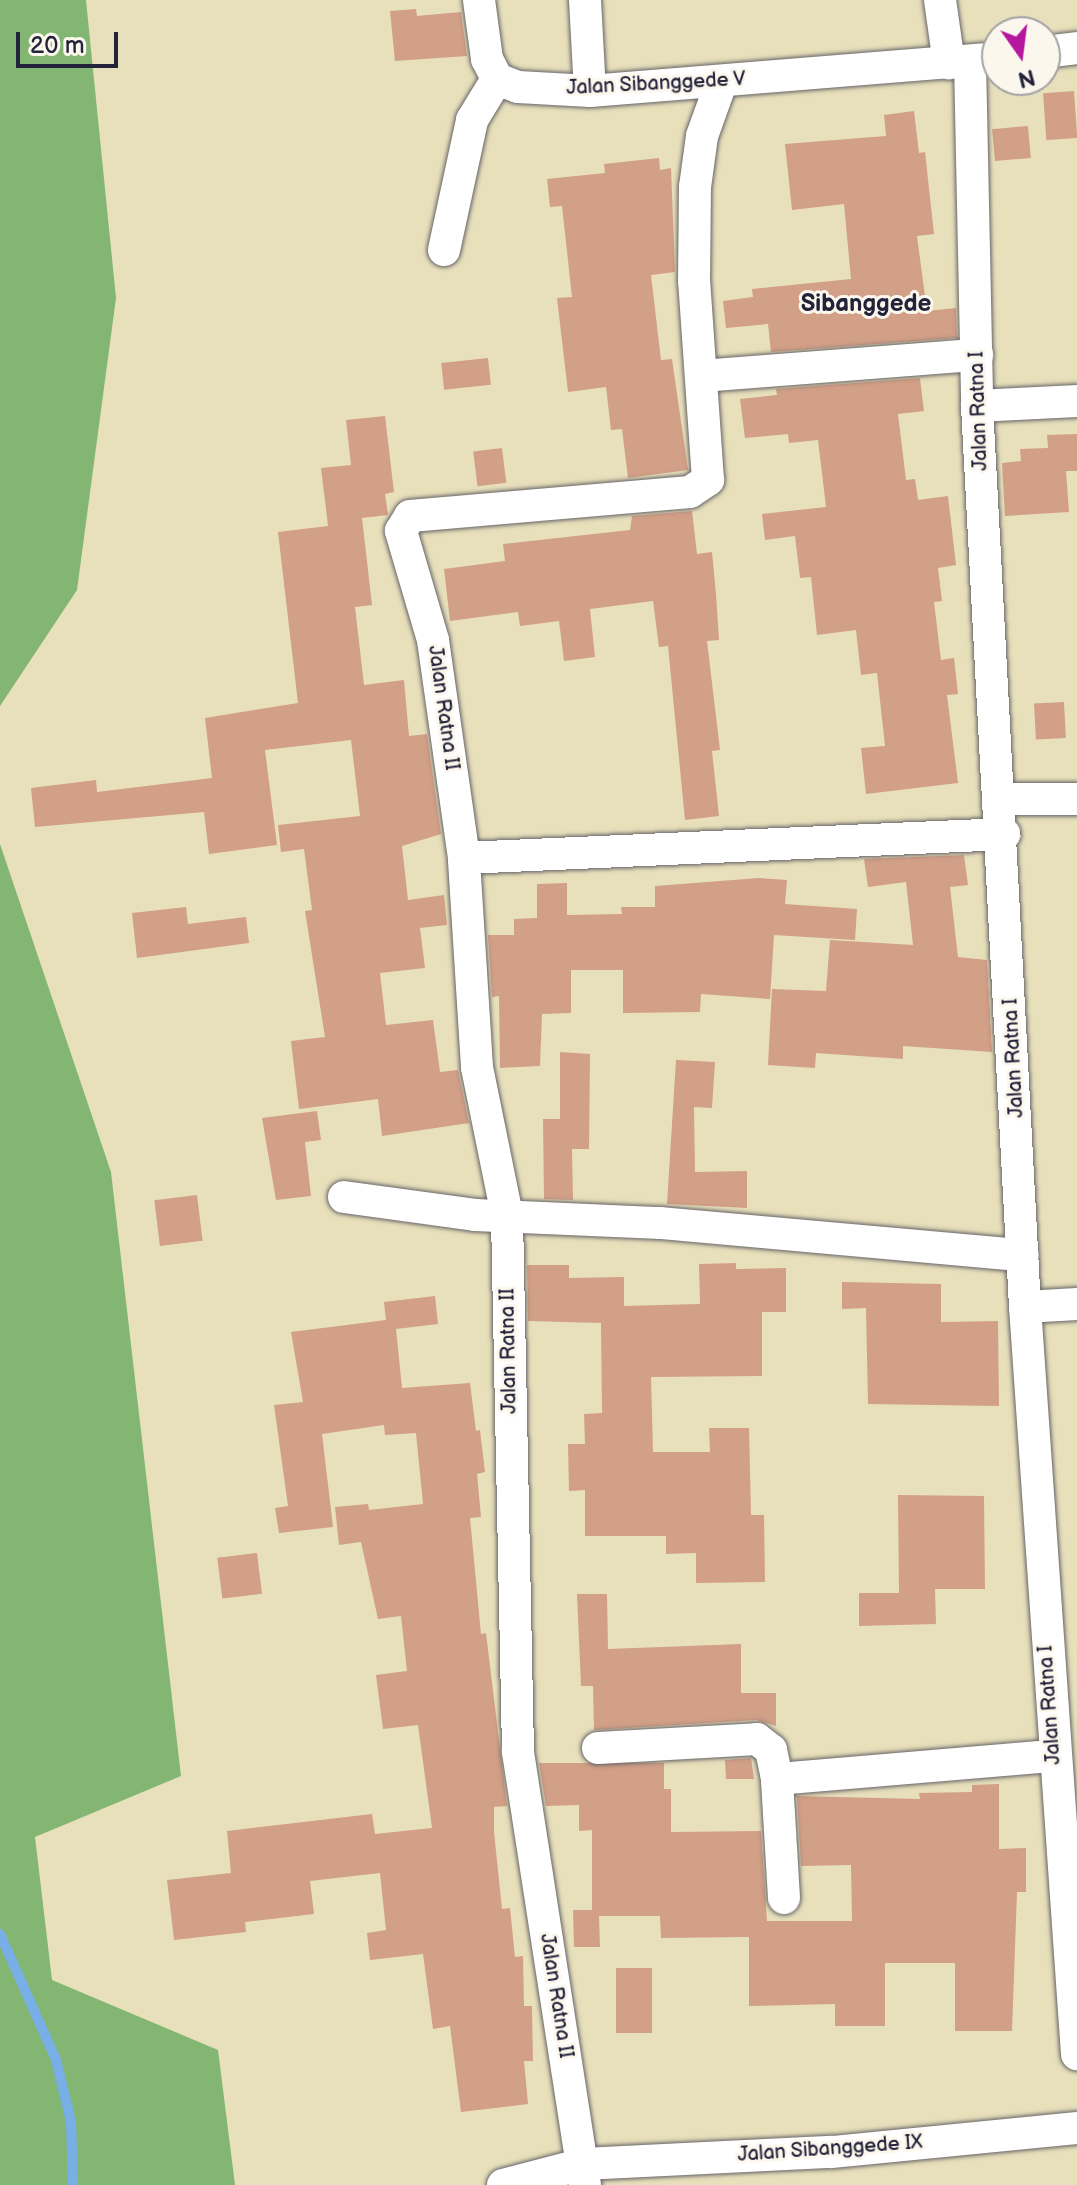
<!DOCTYPE html>
<style>
body{margin:0}
#map{position:relative;width:1077px;height:2185px;overflow:hidden;background:#e8e0bb;font-family:"Balsamiq Sans",sans-serif}
div>[style]{position:absolute}
[style*='--x']{left:calc(var(--x)*1px);top:calc(var(--y)*1px);width:calc(var(--w)*1px);rotate:calc(var(--a)*1deg)}
.forest>*{inset:0;background:#82b672}
.stream>*{height:10px;margin:-5px;padding:0 5px;transform-origin:5px;border-radius:5px;background:#78afe7}
.building>*{inset:0;background:#d29f87;transform-origin:0 0}
.roads{filter:drop-shadow(0 0 2px #676468) drop-shadow(0 0 2px #676468)}
.street>*{height:32px;margin:-16px;padding:0 16px;transform-origin:16px;border-radius:16px;background:#fff}
span{translate:-50% -50%;white-space:nowrap;text-align:center;line-height:1.15;-webkit-text-stroke:6px #fbf7ec;paint-order:stroke}
.street-label{font-size:20px;color:#22223b}
.quarter-label{font-size:24px;color:#22223b;font-weight:700}
.north{position:absolute;left:981px;top:16px;width:80px;height:80px;box-sizing:border-box;background:#fbf7ec;border:2px solid #a4a2a5;border-radius:50%;rotate:166deg;font-size:22px;font-weight:700;line-height:32px;text-align:center;color:#22223b}
.north::after{content:'';display:block;margin:auto;width:28px;height:36px;background:#b5179e;clip-path:polygon(50% 0,100% 100%,50% 72%,0 100%)}
.scale{position:absolute;left:16px;top:32px;width:102px;height:36px;box-sizing:border-box;border:4px solid #22223b;border-top:0;padding-left:10px;font-size:24px;line-height:28px;white-space:nowrap;color:#22223b;-webkit-text-stroke:6px #fbf7ec;paint-order:stroke}
</style>
<div id="map">
<div class="forest">
<i style="clip-path:polygon(0 0,86px 0,116px 298px,77px 590px,0 706px)"></i>
<i style="clip-path:polygon(0 844px,111px 1172px,181px 1776px,35px 1837px,52px 1980px,218px 2050px,235px 2185px,0 2185px)"></i>
</div>
<div class="stream">
<i style="--x:0;--y:1934;--w:138;--a:66"></i>
<i style="--x:56;--y:2060;--w:64;--a:76.4"></i>
<i style="--x:71;--y:2122;--w:63;--a:88.2"></i>
</div>
<div class="building">
<i style="clip-path:polygon(416px 9px,417px 16px,461px 12px,467px 56px,395px 61px,390px 11px)"></i>
<i style="left:1074px;top:91px;width:47px;height:31px;rotate:86deg"></i>
<i style="clip-path:polygon(914px 111px,919px 153px,925px 152px,934px 234px,917px 236px,927px 311px,956px 308px,957px 338px,771px 352px,768px 324px,726px 328px,723px 301px,753px 297px,752px 289px,851px 279px,844px 204px,792px 210px,785px 144px,886px 136px,884px 115px)"></i>
<i style="left:1028px;top:126px;width:32px;height:36px;rotate:85deg"></i>
<i style="clip-path:polygon(659px 158px,660px 170px,671px 168px,675px 272px,651px 275px,661px 360px,672px 359px,688px 470px,628px 478px,622px 429px,611px 430px,606px 387px,568px 392px,557px 298px,572px 297px,562px 206px,550px 207px,547px 179px,605px 173px,604px 164px)"></i>
<i style="left:488px;top:358px;width:27px;height:47px;rotate:84deg"></i>
<i style="clip-path:polygon(920px 378px,924px 411px,898px 414px,906px 480px,915px 479px,918px 500px,948px 496px,956px 565px,938px 568px,942px 601px,934px 602px,941px 660px,954px 658px,958px 694px,947px 695px,958px 783px,866px 794px,861px 748px,885px 746px,877px 673px,861px 675px,856px 630px,817px 635px,811px 577px,800px 578px,795px 536px,765px 540px,762px 514px,826px 507px,818px 440px,789px 443px,788px 434px,745px 438px,740px 399px,777px 395px,776px 389px)"></i>
<i style="clip-path:polygon(385px 416px,394px 492px,385px 494px,388px 515px,362px 518px,372px 605px,355px 607px,364px 685px,404px 680px,409px 736px,427px 734px,441px 834px,402px 846px,408px 900px,444px 895px,447px 925px,420px 928px,425px 968px,380px 973px,386px 1025px,433px 1020px,440px 1072px,458px 1070px,469px 1123px,382px 1136px,378px 1099px,299px 1109px,291px 1041px,325px 1037px,305px 911px,312px 910px,304px 849px,281px 852px,278px 825px,360px 816px,351px 740px,265px 750px,277px 845px,209px 854px,204px 812px,35px 827px,31px 788px,96px 780px,97px 792px,212px 778px,205px 718px,298px 703px,278px 532px,328px 526px,321px 468px,351px 465px,346px 420px)"></i>
<i style="clip-path:polygon(1077px 434px,1077px 471px,1066px 471px,1069px 512px,1005px 516px,1002px 463px,1021px 461px,1020px 449px,1048px 448px,1047px 435px)"></i>
<i style="left:502px;top:448px;width:35px;height:29px;rotate:83deg"></i>
<i style="clip-path:polygon(692px 511px,697px 554px,712px 552px,716px 594px,719px 640px,707px 641px,720px 750px,712px 751px,719px 816px,685px 820px,668px 646px,659px 647px,653px 601px,590px 609px,595px 657px,564px 661px,559px 621px,520px 626px,518px 612px,450px 621px,444px 569px,505px 561px,503px 544px,630px 530px,632px 516px)"></i>
<i style="left:1064px;top:702px;width:36px;height:30px;rotate:87deg"></i>
<i style="clip-path:polygon(964px 855px,968px 885px,950px 887px,958px 957px,987px 960px,992px 1052px,903px 1046px,903px 1059px,816px 1053px,815px 1068px,768px 1065px,772px 989px,826px 991px,830px 940px,913px 945px,906px 882px,868px 887px,864px 859px)"></i>
<i style="clip-path:polygon(759px 878px,787px 880px,785px 904px,857px 909px,855px 940px,774px 935px,770px 999px,701px 994px,700px 1012px,623px 1013px,623px 970px,571px 970px,571px 1013px,542px 1014px,540px 1066px,500px 1068px,499px 996px,492px 997px,488px 935px,514px 935px,514px 919px,537px 918px,537px 884px,567px 883px,567px 915px,622px 914px,621px 907px,655px 907px,655px 886px)"></i>
<i style="clip-path:polygon(186px 907px,188px 924px,246px 917px,249px 943px,137px 958px,132px 913px)"></i>
<i style="clip-path:polygon(560px 1052px,590px 1054px,589px 1149px,572px 1149px,573px 1200px,544px 1199px,543px 1119px,560px 1119px)"></i>
<i style="clip-path:polygon(676px 1060px,715px 1062px,712px 1108px,694px 1107px,695px 1172px,747px 1171px,747px 1208px,667px 1204px)"></i>
<i style="clip-path:polygon(317px 1111px,321px 1140px,305px 1142px,311px 1196px,276px 1200px,262px 1118px)"></i>
<i style="left:197px;top:1195px;width:46px;height:43px;rotate:83deg"></i>
<i style="clip-path:polygon(736px 1263px,736px 1269px,786px 1268px,786px 1312px,762px 1312px,762px 1376px,651px 1377px,653px 1452px,710px 1452px,709px 1428px,749px 1428px,751px 1515px,764px 1515px,765px 1582px,696px 1583px,696px 1553px,666px 1554px,666px 1536px,585px 1536px,585px 1490px,569px 1491px,568px 1444px,585px 1444px,584px 1414px,602px 1413px,601px 1323px,528px 1321px,527px 1265px,569px 1265px,569px 1278px,624px 1277px,624px 1306px,700px 1304px,699px 1264px)"></i>
<i style="clip-path:polygon(842px 1282px,941px 1284px,941px 1322px,998px 1321px,999px 1406px,868px 1404px,866px 1308px,842px 1309px)"></i>
<i style="clip-path:polygon(435px 1296px,438px 1324px,396px 1329px,402px 1388px,470px 1383px,476px 1431px,480px 1430px,485px 1472px,477px 1474px,481px 1517px,470px 1518px,481px 1634px,486px 1633px,507px 1806px,494px 1807px,494px 1832px,502px 1909px,510px 1908px,515px 1957px,523px 1956px,524px 2006px,532px 2006px,533px 2061px,524px 2061px,528px 2104px,461px 2112px,450px 2026px,433px 2029px,423px 1954px,370px 1960px,367px 1933px,386px 1930px,380px 1873px,310px 1881px,314px 1914px,245px 1922px,246px 1932px,174px 1940px,167px 1880px,231px 1873px,227px 1831px,372px 1814px,375px 1834px,432px 1828px,418px 1725px,383px 1729px,376px 1675px,407px 1671px,401px 1616px,378px 1619px,361px 1542px,339px 1545px,335px 1507px,368px 1504px,369px 1510px,423px 1504px,416px 1433px,385px 1435px,384px 1425px,322px 1434px,333px 1527px,279px 1533px,275px 1508px,288px 1506px,274px 1405px,303px 1402px,291px 1332px,386px 1320px,384px 1302px)"></i>
<i style="clip-path:polygon(898px 1495px,984px 1496px,985px 1589px,935px 1589px,936px 1624px,859px 1626px,859px 1593px,899px 1593px)"></i>
<i style="left:257px;top:1553px;width:41px;height:40px;rotate:83deg"></i>
<i style="clip-path:polygon(577px 1594px,607px 1594px,608px 1649px,741px 1644px,741px 1693px,776px 1693px,776px 1726px,756px 1720px,594px 1730px,593px 1686px,581px 1686px)"></i>
<i style="clip-path:polygon(751px 1758px,754px 1779px,726px 1779px,725px 1760px)"></i>
<i style="clip-path:polygon(539px 1763px,664px 1763px,664px 1789px,671px 1789px,671px 1832px,761px 1831px,767px 1921px,852px 1921px,851px 1865px,801px 1866px,797px 1796px,920px 1799px,919px 1793px,972px 1792px,972px 1785px,999px 1784px,999px 1849px,1026px 1848px,1026px 1892px,1017px 1892px,1012px 2031px,955px 2031px,955px 1963px,885px 1963px,885px 2026px,835px 2026px,835px 2004px,749px 2006px,749px 1937px,661px 1938px,660px 1916px,599px 1916px,600px 1947px,574px 1947px,573px 1910px,592px 1910px,592px 1830px,579px 1831px,579px 1805px,546px 1806px)"></i>
<i style="left:616px;top:1968px;width:36px;height:65px"></i>
</div>
<div class="roads">
<div class="street">
<i style="--x:479;--y:0;--w:60;--a:82.3"></i>
<i style="--x:487;--y:59;--w:22;--a:63"></i>
<i style="--x:585;--y:0;--w:91;--a:86.9"></i>
<i style="--x:940;--y:0;--w:64;--a:81.9"></i>
<i style="--x:1045;--y:52;--w:32;--a:-7"></i>
<i style="--x:970;--y:61;--w:345;--a:88.8"></i>
<i style="--x:977;--y:406;--w:902;--a:86.95"></i>
<i style="--x:1025;--y:1307;--w:749;--a:86.02"></i>
<i style="--x:444;--y:250;--w:133;--a:-77.8"></i>
<i style="--x:472;--y:120;--w:48;--a:-58.6"></i>
<i style="--x:497;--y:79;--w:22;--a:21"></i>
<i style="--x:518;--y:87;--w:72;--a:3.2"></i>
<i style="--x:590;--y:91;--w:408;--a:-4.6"></i>
<i style="--x:701;--y:376;--w:277;--a:-4.4"></i>
<i style="--x:977;--y:406;--w:100;--a:-2.9"></i>
<i style="--x:1001;--y:799;--w:76;--a:0"></i>
<i style="--x:464;--y:858;--w:541;--a:-2.54"></i>
<i style="--x:344;--y:1197;--w:132;--a:7.8"></i>
<i style="--x:475;--y:1215;--w:186;--a:2.5"></i>
<i style="--x:661;--y:1223;--w:363;--a:5.1"></i>
<i style="--x:1025;--y:1307;--w:52;--a:-3.3"></i>
<i style="--x:598;--y:1748;--w:159;--a:-3.2"></i>
<i style="--x:757;--y:1739;--w:18;--a:38"></i>
<i style="--x:771;--y:1750;--w:30;--a:78"></i>
<i style="--x:784;--y:1898;--w:119;--a:-93.4"></i>
<i style="--x:777;--y:1779;--w:277;--a:-4.8"></i>
<i style="--x:503;--y:2185;--w:83;--a:-14.7"></i>
<i style="--x:583;--y:2164;--w:249;--a:-2.8"></i>
<i style="--x:832;--y:2152;--w:246;--a:-5.6"></i>
<i style="--x:585;--y:2185;--w:439;--a:-98.8"></i>
<i style="--x:518;--y:1751;--w:536;--a:-91.18"></i>
<i style="--x:507;--y:1215;--w:151;--a:-101.5"></i>
<i style="--x:477;--y:1067;--w:209;--a:-93.6"></i>
<i style="--x:464;--y:858;--w:220;--a:-98.1"></i>
<i style="--x:433;--y:640;--w:114;--a:-106.4"></i>
<i style="--x:401;--y:531;--w:17;--a:-59"></i>
<i style="--x:410;--y:516;--w:281;--a:-4.9"></i>
<i style="--x:690;--y:492;--w:22;--a:-34"></i>
<i style="--x:708;--y:480;--w:199;--a:-94"></i>
<i style="--x:694;--y:281;--w:94;--a:-89.4"></i>
<i style="--x:695;--y:187;--w:51;--a:-82.2"></i>
<i style="--x:702;--y:136;--w:56;--a:-70.3"></i>
</div>
</div>
<div class="street-label">
<span style="left:656px;top:84px;rotate:-3deg">Jalan Sibanggede V</span>
<span style="left:979px;top:411px;rotate:-92deg">Jalan Ratna I</span>
<span style="left:443px;top:708px;rotate:82deg">Jalan Ratna II</span>
<span style="left:1014px;top:1058px;rotate:-93deg">Jalan Ratna I</span>
<span style="left:509px;top:1351px;rotate:-91deg">Jalan Ratna II</span>
<span style="left:1050px;top:1705px;rotate:-94deg">Jalan Ratna I</span>
<span style="left:556px;top:1996px;rotate:81deg">Jalan Ratna II</span>
<span style="left:830px;top:2149px;rotate:-4deg">Jalan Sibanggede IX</span>
</div>
<div class="quarter-label">
<span style="left:866px;top:304px">Sibanggede</span>
</div>
<div class="north">N</div>
<div class="scale">20 m</div>
</div>
